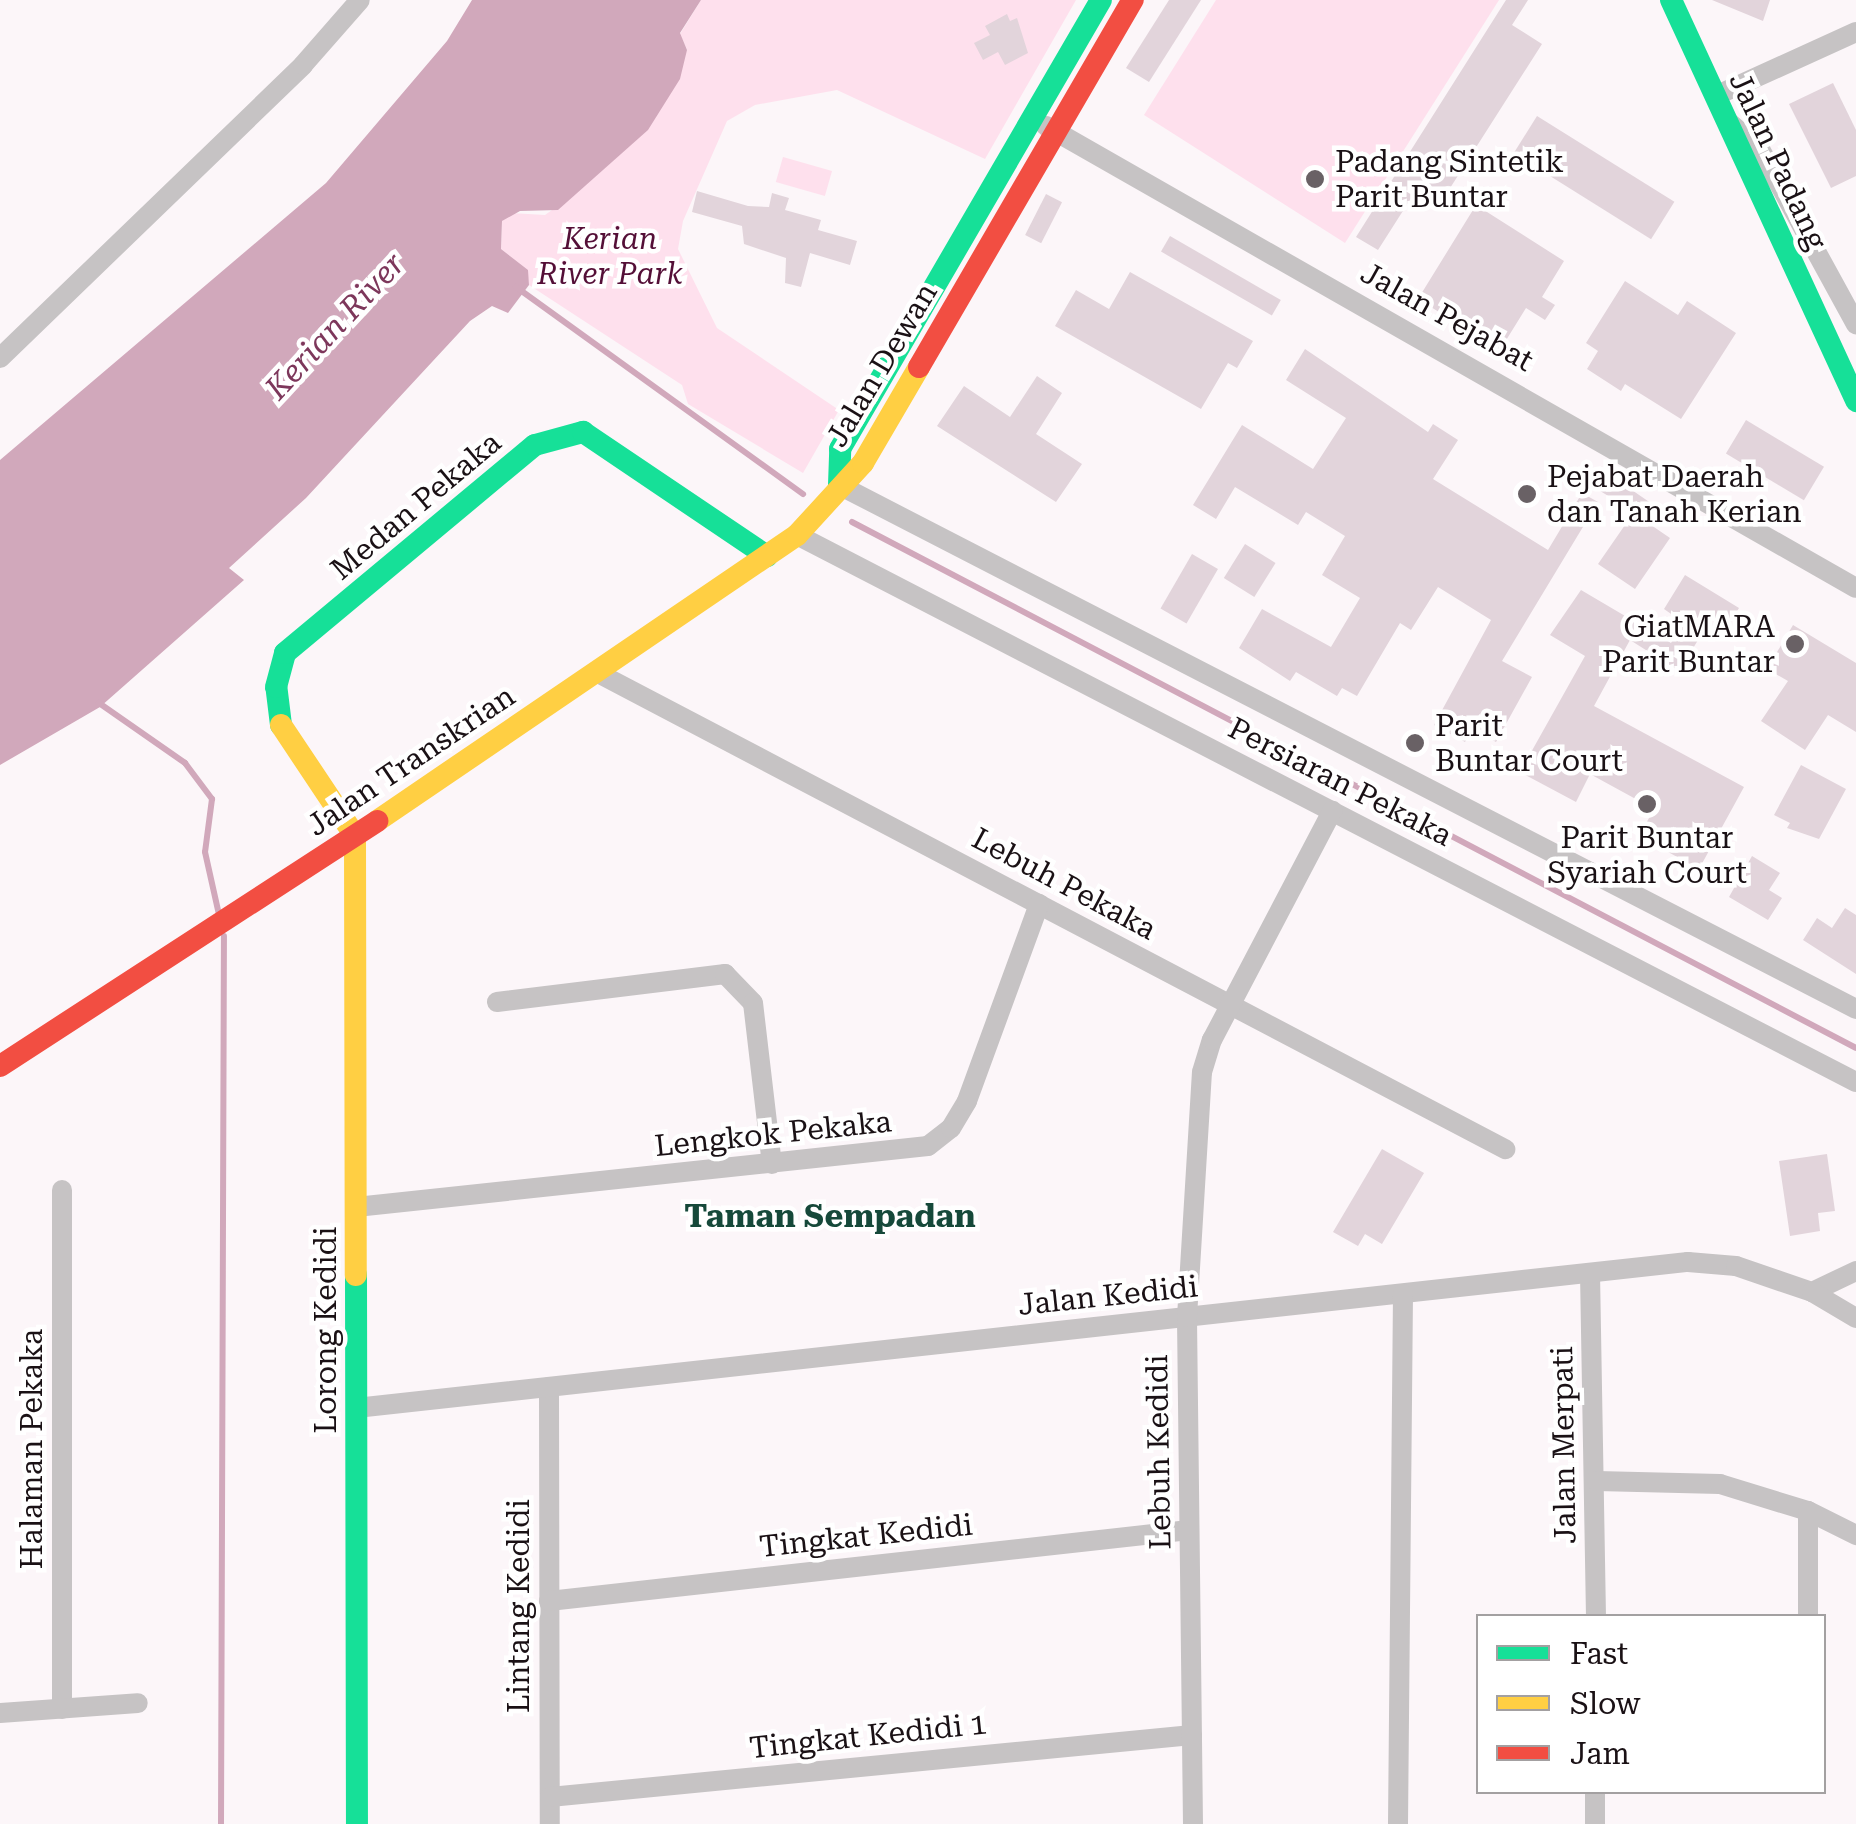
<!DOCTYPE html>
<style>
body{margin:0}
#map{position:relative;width:1856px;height:1824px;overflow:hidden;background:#fcf6f9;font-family:"Roboto Serif",serif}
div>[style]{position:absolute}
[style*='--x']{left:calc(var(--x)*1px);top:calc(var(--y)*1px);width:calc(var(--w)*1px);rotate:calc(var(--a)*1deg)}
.green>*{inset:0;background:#fee0ed;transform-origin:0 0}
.water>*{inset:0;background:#d1a8bb}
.stream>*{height:6px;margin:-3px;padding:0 3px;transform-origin:3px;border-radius:3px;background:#d1a8bb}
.building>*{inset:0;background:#e2d4db;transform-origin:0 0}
.street>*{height:20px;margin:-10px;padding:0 10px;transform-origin:10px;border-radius:10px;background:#c6c3c4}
.fast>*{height:22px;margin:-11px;padding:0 11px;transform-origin:11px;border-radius:11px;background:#16e098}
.slow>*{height:22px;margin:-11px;padding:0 11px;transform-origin:11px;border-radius:11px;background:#ffcf43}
.jam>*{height:22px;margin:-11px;padding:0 11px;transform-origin:11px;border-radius:11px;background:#f24e42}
.dots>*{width:28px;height:28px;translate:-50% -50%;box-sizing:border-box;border:5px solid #fff;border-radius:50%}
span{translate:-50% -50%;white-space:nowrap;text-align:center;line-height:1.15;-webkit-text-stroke:9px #fff;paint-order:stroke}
.street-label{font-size:30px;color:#1a1115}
.poi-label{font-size:30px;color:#1a1115}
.left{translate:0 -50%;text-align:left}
.right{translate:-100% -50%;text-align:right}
.park-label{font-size:30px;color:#540f37;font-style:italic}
.water-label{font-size:32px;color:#7d375b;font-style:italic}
.neighbourhood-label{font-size:32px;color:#16493a;font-weight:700}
.legend{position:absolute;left:1476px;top:1614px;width:350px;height:180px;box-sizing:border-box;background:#fff;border:2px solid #a3a0a1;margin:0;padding:12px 18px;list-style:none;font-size:30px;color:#1a1115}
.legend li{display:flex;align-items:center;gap:20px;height:50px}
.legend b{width:50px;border:2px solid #a3a0a1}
</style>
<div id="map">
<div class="green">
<i style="clip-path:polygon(701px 0,1076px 0,985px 159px,837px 90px,755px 105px,727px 121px,683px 221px,678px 249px,717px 328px,839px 410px,803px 473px,688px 404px,682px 385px,529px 285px,527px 270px,501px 249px,502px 221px,511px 213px,545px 215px,566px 200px,687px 50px,680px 34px)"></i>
<i style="clip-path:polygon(1216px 0,1499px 0,1345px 243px,1144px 115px)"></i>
<i style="left:783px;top:157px;width:51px;height:26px;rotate:16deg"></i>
</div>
<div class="water">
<i style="clip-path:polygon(472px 0,701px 0,680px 33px,687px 50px,680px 79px,648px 130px,558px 210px,520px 211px,502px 221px,501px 249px,528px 270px,529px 285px,508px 313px,492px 306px,470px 321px,306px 498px,229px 568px,244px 580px,100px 707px,0 765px,0 460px,326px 183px,447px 41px)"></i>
</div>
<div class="stream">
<i style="--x:516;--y:287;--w:354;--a:35.8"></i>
<i style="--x:852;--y:522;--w:1133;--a:27.65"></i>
<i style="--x:99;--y:703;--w:105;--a:34.9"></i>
<i style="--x:185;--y:763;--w:45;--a:53.1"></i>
<i style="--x:212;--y:799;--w:53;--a:97.5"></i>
<i style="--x:205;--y:852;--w:69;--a:77.4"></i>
<i style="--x:221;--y:1824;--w:888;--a:-89.81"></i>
</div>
<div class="building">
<i style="clip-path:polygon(1169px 0,1201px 0,1149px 82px,1126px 68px)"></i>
<i style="clip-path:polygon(1506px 0,1528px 0,1512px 25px,1542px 44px,1445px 196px,1422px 181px,1378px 250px,1356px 237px)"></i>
<i style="clip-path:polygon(1712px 0,1770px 0,1763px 21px)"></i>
<i style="clip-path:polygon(1007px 14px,1010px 21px,1017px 18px,1028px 53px,1005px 65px,998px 52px,983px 60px,974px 43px,990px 35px,985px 26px)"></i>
<i style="clip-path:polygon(1833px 83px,1856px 130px,1856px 176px,1831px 188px,1789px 104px)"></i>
<i style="left:1537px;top:116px;width:162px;height:44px;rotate:32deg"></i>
<i style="clip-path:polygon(697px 191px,748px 206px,769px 207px,772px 193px,789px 198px,785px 210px,821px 220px,818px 230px,857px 241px,850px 265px,810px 253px,801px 287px,785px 283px,786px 258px,744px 244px,742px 226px,692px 212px)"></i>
<i style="left:1046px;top:194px;width:18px;height:46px;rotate:27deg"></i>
<i style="clip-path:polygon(1476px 205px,1564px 261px,1542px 297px,1555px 305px,1545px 320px,1526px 308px,1500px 350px,1418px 299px)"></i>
<i style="left:1170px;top:236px;width:128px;height:18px;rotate:30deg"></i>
<i style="clip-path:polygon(1130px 272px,1253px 341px,1237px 368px,1228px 363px,1201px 409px,1055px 326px,1076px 290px,1109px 309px)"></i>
<i style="clip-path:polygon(1625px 281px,1678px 315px,1687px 301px,1736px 333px,1681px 419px,1625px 384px,1621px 391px,1587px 369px,1598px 351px,1586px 343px)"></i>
<i style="clip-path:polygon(1305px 349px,1428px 432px,1433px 424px,1458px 440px,1433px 479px,1548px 550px,1582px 493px,1598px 502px,1502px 661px,1532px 677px,1496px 742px,1472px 729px,1465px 742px,1434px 725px,1491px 620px,1438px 587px,1411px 630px,1400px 623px,1357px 696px,1342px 688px,1337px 696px,1296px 672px,1290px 681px,1239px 648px,1262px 609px,1331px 647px,1360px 598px,1322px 575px,1345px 536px,1306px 512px,1298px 525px,1235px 487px,1216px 519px,1193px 505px,1242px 425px,1313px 469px,1346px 418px,1286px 380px)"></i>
<i style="clip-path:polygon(1037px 376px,1062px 393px,1036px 434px,1082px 464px,1056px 502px,937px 426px,964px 386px,1010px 417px)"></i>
<i style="left:1746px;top:420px;width:91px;height:39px;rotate:31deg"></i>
<i style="clip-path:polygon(1607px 473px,1661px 510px,1651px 525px,1670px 538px,1635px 589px,1598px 564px,1634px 512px,1597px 489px)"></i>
<i style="left:1245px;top:544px;width:36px;height:40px;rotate:32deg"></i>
<i style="left:1192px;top:554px;width:30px;height:63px;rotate:30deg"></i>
<i style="clip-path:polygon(1685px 575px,1739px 608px,1727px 628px,1711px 619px,1679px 671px,1630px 640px,1594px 706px,1744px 787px,1699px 869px,1639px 836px,1654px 809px,1590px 774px,1576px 802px,1520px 772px,1585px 656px,1550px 635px,1581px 590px,1671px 643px,1684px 623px,1664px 609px)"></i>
<i style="clip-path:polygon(1793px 625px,1856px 663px,1856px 732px,1828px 715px,1805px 750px,1761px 721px,1788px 681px,1767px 669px)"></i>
<i style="clip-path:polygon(1801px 765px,1846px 789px,1819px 839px,1787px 828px,1790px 823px,1774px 815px)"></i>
<i style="clip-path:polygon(1752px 856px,1780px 873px,1769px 890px,1782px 898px,1768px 920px,1729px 897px)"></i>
<i style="clip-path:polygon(1845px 908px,1856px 915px,1856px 974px,1803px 940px,1817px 918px,1832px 928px)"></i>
<i style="clip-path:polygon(1382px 1149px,1424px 1173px,1382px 1244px,1365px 1234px,1358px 1246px,1333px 1232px)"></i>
<i style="clip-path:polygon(1827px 1154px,1835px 1211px,1818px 1213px,1820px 1231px,1790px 1236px,1779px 1161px)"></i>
</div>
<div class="street">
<i style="--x:1715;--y:96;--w:155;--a:-24.4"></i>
<i style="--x:1731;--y:124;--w:38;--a:41"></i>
<i style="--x:1760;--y:149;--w:200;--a:61.3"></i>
<i style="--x:1046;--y:126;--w:932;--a:29.7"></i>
<i style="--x:0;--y:358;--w:421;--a:-44"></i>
<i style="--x:303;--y:65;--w:86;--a:-48.8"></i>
<i style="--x:839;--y:485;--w:1144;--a:27.26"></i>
<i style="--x:797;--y:535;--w:1192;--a:27.32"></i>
<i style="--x:596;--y:672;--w:1027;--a:27.69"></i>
<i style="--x:497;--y:1002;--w:230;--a:-7"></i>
<i style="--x:725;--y:974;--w:40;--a:46"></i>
<i style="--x:753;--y:1003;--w:162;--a:83.3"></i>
<i style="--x:356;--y:1207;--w:575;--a:-6.09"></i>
<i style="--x:928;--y:1146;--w:29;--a:-38"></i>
<i style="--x:951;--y:1128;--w:31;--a:-59"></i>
<i style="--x:967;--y:1101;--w:210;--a:-69.9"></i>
<i style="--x:1590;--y:1273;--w:343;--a:89"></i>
<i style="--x:1812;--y:1292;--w:49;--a:-25.5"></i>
<i style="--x:549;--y:1387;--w:437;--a:89.9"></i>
<i style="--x:356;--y:1408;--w:1340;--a:-6.26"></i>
<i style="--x:1688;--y:1262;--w:48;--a:4.8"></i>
<i style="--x:1736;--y:1266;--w:80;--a:18.9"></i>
<i style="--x:1812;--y:1292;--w:51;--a:30.6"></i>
<i style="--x:1597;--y:1481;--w:123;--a:1.4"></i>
<i style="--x:1720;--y:1484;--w:92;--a:17.1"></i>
<i style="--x:1808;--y:1511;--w:54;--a:26.6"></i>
<i style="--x:1808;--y:1511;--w:105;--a:90"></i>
<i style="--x:549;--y:1601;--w:644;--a:-6.33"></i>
<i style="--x:62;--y:1709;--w:519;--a:-90"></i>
<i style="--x:0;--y:1713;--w:138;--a:-4.1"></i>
<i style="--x:550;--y:1797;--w:645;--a:-5.52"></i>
<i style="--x:1193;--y:1824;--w:507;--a:-90.68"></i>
<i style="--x:1187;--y:1317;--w:245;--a:-86.5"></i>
<i style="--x:1202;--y:1072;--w:34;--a:-73"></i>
<i style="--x:1212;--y:1040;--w:259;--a:-62.3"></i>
<i style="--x:1398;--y:1824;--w:530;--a:-89.46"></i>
<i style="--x:1595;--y:1824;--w:32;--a:-90"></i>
</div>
<div class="fast">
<i style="--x:1671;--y:0;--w:442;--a:65.2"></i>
<i style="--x:839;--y:485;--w:36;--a:-88"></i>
<i style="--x:840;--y:449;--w:519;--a:-59.83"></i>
<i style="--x:281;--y:725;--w:38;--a:-97"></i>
<i style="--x:276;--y:687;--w:35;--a:-75"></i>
<i style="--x:285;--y:653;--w:325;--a:-39.8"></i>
<i style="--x:535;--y:445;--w:50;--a:-15.2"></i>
<i style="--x:583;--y:432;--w:222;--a:34"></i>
<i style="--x:356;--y:1275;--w:549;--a:89.9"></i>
</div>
<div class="slow">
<i style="--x:281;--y:725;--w:133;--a:56.3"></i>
<i style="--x:355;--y:836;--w:439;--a:89.9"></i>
<i style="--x:377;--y:821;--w:508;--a:-34.25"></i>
<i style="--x:797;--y:535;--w:98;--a:-47.5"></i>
<i style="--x:863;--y:463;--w:111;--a:-59.7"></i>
</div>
<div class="jam">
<i style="--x:919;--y:367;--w:425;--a:-59.8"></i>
<i style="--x:0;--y:1066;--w:450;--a:-33"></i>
</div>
<div class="dots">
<i style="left:1315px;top:179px;background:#696165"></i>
<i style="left:1527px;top:494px;background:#696165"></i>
<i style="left:1795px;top:644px;background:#696165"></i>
<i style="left:1415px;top:743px;background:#696165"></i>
<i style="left:1647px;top:804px;background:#696165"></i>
</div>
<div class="street-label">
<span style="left:1778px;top:161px;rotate:65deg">Jalan Padang</span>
<span style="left:1447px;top:317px;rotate:29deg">Jalan Pejabat</span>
<span style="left:882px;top:365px;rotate:-59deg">Jalan Dewan</span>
<span style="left:416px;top:506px;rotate:-40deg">Medan Pekaka</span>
<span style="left:411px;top:761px;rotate:-34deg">Jalan Transkrian</span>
<span style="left:1340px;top:782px;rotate:27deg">Persiaran Pekaka</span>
<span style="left:1064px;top:884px;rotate:28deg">Lebuh Pekaka</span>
<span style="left:773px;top:1134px;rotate:-6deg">Lengkok Pekaka</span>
<span style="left:1108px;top:1296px;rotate:-6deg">Jalan Kedidi</span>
<span style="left:326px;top:1330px;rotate:-90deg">Lorong Kedidi</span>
<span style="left:1564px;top:1445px;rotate:-91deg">Jalan Merpati</span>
<span style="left:32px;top:1449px;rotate:-90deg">Halaman Pekaka</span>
<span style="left:1159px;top:1452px;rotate:-91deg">Lebuh Kedidi</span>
<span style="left:866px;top:1536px;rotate:-6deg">Tingkat Kedidi</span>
<span style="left:519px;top:1606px;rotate:-90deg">Lintang Kedidi</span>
<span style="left:868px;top:1736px;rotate:-6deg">Tingkat Kedidi 1</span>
</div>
<div class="poi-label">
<span class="left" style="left:1335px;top:179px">Padang Sintetik<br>Parit Buntar</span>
<span class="left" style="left:1547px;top:494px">Pejabat Daerah<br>dan Tanah Kerian</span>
<span class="right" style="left:1775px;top:644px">GiatMARA<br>Parit Buntar</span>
<span class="left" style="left:1435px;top:743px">Parit<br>Buntar Court</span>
<span style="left:1647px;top:855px">Parit Buntar<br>Syariah Court</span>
</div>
<div class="park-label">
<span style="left:610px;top:256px">Kerian<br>River Park</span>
</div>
<div class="water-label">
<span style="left:335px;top:326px;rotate:-47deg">Kerian River</span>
</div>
<div class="neighbourhood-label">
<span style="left:830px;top:1216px">Taman Sempadan</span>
</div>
<ul class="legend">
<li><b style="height:12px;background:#16e098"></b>Fast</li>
<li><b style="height:12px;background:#ffcf43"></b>Slow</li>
<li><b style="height:12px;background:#f24e42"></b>Jam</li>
</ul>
</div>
